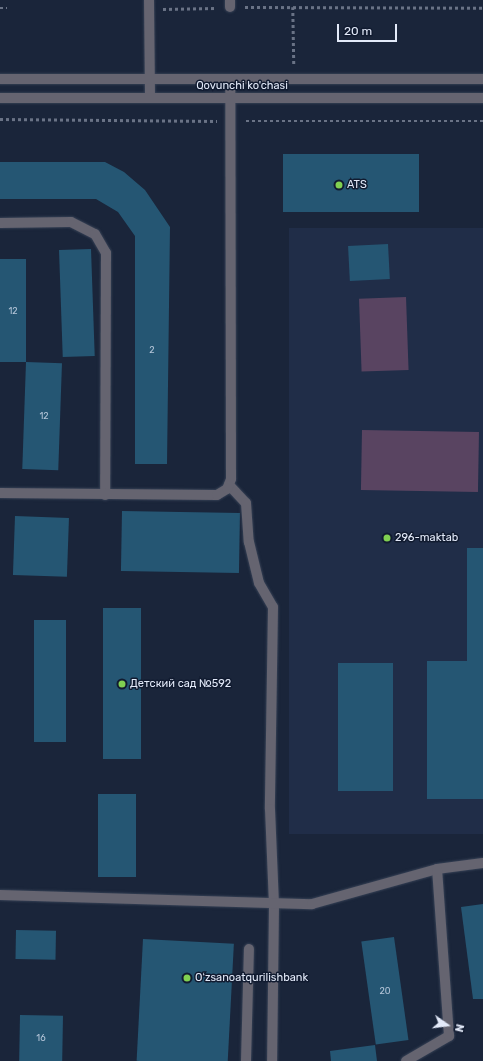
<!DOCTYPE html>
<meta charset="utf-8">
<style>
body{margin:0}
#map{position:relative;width:483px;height:1061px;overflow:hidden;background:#1a253a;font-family:Rubik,sans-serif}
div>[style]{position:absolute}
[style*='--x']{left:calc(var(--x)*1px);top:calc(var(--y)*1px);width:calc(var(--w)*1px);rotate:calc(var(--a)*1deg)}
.built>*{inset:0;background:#202d48;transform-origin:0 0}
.green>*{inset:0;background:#594461;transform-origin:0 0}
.building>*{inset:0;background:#255673;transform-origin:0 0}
.path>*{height:2.5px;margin-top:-1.25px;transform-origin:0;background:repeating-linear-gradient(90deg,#6a7386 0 3px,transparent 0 6px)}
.roads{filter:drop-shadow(0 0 1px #364155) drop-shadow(0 0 1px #364155)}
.service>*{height:10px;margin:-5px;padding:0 5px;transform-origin:5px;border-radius:5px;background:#656470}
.minor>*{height:10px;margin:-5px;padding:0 5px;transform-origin:5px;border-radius:5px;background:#656470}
.tertiary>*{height:10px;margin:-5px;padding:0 5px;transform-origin:5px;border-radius:5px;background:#656470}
.dots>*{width:11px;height:11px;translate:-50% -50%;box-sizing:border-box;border:2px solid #111b30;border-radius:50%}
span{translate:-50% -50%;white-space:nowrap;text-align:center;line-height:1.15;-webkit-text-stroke:3px #111b30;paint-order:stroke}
.number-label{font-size:9px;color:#b4c5d8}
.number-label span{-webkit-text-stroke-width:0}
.street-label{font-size:11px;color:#e3eaf9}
.poi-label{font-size:11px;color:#e3eaf9}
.left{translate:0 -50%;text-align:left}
.north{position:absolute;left:427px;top:1005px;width:40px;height:40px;-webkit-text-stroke:3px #111b30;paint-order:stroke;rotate:104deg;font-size:11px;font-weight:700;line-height:16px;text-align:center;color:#e3eaf9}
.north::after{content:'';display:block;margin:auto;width:14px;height:18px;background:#e3eaf9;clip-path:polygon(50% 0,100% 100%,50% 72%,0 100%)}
.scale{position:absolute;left:337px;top:24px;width:60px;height:18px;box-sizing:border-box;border:2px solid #e3eaf9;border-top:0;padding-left:5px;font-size:12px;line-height:14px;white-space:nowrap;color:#e3eaf9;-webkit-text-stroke:3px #111b30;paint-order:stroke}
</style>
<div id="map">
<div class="built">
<i style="left:483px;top:228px;width:606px;height:194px;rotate:90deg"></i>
</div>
<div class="green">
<i style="left:406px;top:297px;width:73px;height:47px;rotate:88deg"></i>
<i style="left:362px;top:430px;width:117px;height:60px;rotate:1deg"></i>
</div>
<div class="building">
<i style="left:283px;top:154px;width:136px;height:58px"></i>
<i style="clip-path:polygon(0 162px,105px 162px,124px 172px,145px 190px,170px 227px,167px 464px,135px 464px,135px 236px,118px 212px,96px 199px,0 199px)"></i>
<i style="left:388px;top:244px;width:35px;height:40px;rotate:87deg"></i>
<i style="left:91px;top:249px;width:107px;height:32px;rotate:88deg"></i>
<i style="left:0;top:259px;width:26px;height:103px"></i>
<i style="left:26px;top:362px;width:36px;height:107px;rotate:2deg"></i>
<i style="left:122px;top:511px;width:118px;height:60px;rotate:1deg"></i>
<i style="left:15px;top:516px;width:54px;height:59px;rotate:2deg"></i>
<i style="clip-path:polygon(467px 548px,483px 548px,483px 799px,427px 799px,427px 661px,467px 661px)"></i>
<i style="left:103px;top:608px;width:38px;height:151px"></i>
<i style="left:34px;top:620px;width:32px;height:122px"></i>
<i style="left:393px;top:663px;width:128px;height:55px;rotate:90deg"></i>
<i style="left:98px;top:794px;width:38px;height:83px"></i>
<i style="clip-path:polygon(483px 904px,483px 999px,473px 999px,461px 907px)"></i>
<i style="left:16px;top:930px;width:40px;height:29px;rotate:1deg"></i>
<i style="left:394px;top:937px;width:104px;height:33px;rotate:82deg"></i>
<i style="left:143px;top:939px;width:91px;height:122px;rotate:3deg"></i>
<i style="left:20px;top:1015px;width:43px;height:46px;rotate:1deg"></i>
<i style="clip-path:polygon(375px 1045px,377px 1061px,331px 1061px,330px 1051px)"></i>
</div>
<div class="path">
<i style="--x:245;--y:7;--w:238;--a:0.2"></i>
<i style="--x:293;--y:7;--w:57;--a:89"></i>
<i style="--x:0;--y:8;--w:7;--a:0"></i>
<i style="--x:163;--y:9;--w:53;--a:-1.1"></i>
<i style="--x:0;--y:119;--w:217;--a:0.5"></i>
<i style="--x:246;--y:121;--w:237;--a:0"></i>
</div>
<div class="roads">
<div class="service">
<i style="--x:230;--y:7;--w:7;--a:-90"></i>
<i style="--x:0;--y:223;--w:71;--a:-0.8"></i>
<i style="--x:71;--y:222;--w:27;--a:27"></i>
<i style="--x:95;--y:234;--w:22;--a:60"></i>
<i style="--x:106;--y:253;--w:242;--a:90.2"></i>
<i style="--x:229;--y:485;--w:25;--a:47"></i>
<i style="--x:246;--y:503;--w:39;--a:86"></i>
<i style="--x:249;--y:542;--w:42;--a:76.3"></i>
<i style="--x:259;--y:583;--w:28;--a:60"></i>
<i style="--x:273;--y:607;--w:202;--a:90.9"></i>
<i style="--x:270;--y:809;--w:96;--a:87.6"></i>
<i style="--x:274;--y:905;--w:156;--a:90.7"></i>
<i style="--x:0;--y:493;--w:217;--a:0.5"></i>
<i style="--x:217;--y:495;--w:12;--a:-31"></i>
<i style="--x:227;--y:489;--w:11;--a:-68"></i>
<i style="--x:231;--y:479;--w:400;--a:-90.1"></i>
<i style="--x:0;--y:895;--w:312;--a:1.7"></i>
<i style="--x:312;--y:904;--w:130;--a:-15.6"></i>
<i style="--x:437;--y:869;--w:46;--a:-7.4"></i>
<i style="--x:246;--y:1061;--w:112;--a:-88.5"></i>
<i style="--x:406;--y:1061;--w:50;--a:-30.2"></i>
<i style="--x:449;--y:1036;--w:167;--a:-94.1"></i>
</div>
<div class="minor">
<i style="--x:149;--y:0;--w:98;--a:89.4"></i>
</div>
<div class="tertiary">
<i style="--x:0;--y:79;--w:483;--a:0"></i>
<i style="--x:0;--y:98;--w:483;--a:0"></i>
</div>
</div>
<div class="dots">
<i style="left:339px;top:185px;background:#80d051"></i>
<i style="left:387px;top:538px;background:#80d051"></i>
<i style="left:122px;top:684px;background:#80d051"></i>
<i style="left:187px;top:978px;background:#80d051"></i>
</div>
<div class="number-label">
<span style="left:13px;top:311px">12</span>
<span style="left:152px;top:350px">2</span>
<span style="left:44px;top:416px">12</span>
<span style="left:385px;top:991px">20</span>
<span style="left:41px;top:1038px">16</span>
</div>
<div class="street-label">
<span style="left:242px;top:86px">Qovunchi ko'chasi</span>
</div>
<div class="poi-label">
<span class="left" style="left:347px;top:185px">ATS</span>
<span class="left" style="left:395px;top:538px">296-maktab</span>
<span class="left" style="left:130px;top:684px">Детcкий сад №592</span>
<span class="left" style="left:195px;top:978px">Oʻzsanoatqurilishbank</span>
</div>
<div class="north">N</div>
<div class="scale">20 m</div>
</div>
